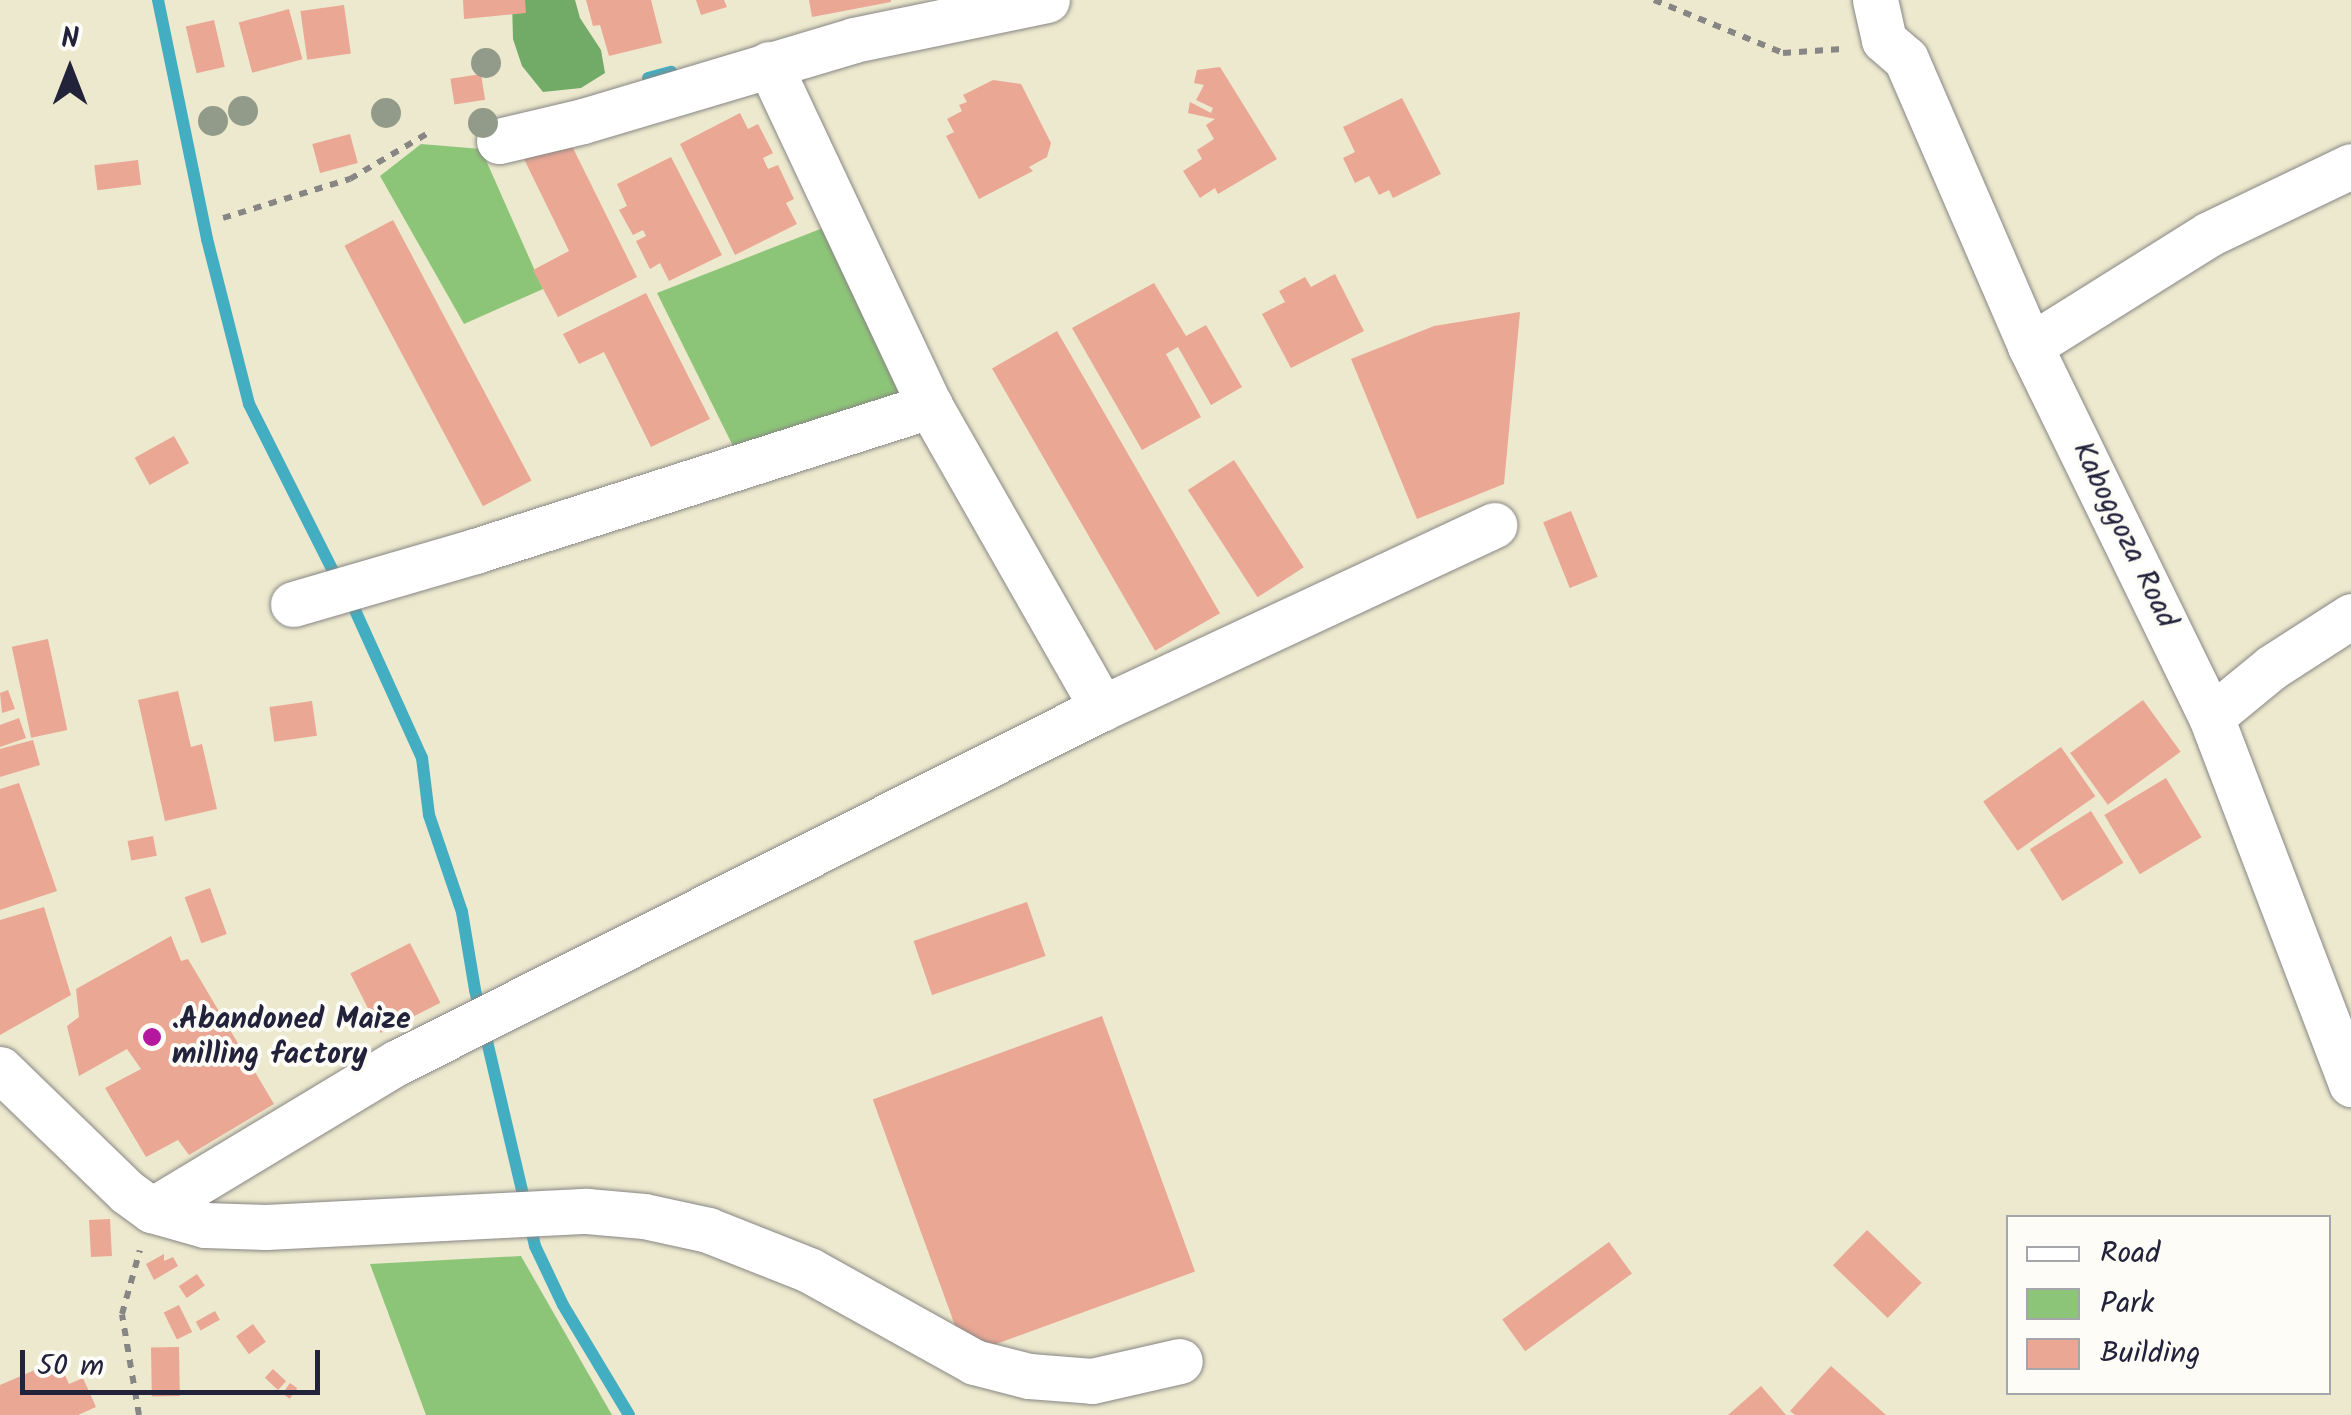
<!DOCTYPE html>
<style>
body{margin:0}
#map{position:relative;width:2351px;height:1415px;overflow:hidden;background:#ede9ce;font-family:Kalam,sans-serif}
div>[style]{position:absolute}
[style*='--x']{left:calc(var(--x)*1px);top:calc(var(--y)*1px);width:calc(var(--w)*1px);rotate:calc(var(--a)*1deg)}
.green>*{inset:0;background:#8dc578}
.forest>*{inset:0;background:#72aa68}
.stream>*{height:12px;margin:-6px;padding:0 6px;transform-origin:6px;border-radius:6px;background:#43aec1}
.building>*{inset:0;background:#e9a794;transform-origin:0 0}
.path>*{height:6px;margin-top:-3px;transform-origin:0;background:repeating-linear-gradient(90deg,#888684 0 8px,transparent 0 16px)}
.roads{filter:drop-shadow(0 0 2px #888684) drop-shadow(0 0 2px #888684)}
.minor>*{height:45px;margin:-22.5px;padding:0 22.5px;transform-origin:22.5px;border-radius:22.5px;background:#fff}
.trees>*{width:30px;height:30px;margin:-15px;border-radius:50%;background:#929b89}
.dots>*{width:28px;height:28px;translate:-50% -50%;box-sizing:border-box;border:5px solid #fdfcf7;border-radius:50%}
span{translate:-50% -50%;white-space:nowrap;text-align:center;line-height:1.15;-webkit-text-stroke:8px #fdfcf7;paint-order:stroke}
.street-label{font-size:30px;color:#22223b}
.poi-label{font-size:30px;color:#22223b;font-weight:700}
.left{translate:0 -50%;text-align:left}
.legend{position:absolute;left:2006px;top:1215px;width:325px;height:180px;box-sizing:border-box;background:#fdfcf7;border:2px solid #a5a5ac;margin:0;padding:12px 18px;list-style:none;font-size:30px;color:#22223b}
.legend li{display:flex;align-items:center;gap:20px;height:50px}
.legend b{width:50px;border:2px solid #a5a5ac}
.north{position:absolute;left:20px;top:20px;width:100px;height:100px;-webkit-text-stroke:8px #fdfcf7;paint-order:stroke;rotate:0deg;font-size:28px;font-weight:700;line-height:40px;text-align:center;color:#22223b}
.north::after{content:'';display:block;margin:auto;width:35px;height:45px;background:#22223b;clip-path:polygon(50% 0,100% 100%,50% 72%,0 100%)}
.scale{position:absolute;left:20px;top:1350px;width:300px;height:45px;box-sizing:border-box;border:5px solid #22223b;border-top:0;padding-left:12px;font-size:30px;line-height:35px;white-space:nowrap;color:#22223b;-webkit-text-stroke:8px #fdfcf7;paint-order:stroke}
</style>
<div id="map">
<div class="green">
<i style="clip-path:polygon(421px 144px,481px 149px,543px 289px,464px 324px,380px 176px)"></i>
<i style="clip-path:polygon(828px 226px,914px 395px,733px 446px,657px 293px)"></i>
<i style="clip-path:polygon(521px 1256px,612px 1415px,426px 1415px,370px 1264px)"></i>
</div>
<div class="forest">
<i style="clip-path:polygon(512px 0,575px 0,580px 18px,601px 50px,605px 73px,581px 88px,543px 92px,522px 66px,513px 39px)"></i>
</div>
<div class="stream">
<i style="--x:158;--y:0;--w:244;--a:78.4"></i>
<i style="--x:207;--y:239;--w:170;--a:75.7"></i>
<i style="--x:249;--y:404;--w:198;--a:63.3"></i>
<i style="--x:648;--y:78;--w:24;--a:-15"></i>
<i style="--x:349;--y:597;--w:177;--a:65.6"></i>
<i style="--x:422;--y:758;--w:57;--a:83"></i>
<i style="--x:429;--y:815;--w:102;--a:71.2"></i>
<i style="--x:462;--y:912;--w:79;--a:80.5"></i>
<i style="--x:475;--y:990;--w:263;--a:76.8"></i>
<i style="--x:535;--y:1246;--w:65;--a:64.6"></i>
<i style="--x:563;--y:1305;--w:128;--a:59"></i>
</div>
<div class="building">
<i style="clip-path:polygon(463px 0,525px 0,526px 13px,464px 19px)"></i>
<i style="clip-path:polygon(586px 0,651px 0,662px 43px,609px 56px,600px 25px,593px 26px)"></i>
<i style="clip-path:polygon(696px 0,724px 0,727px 7px,701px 15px)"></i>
<i style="clip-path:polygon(809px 0,891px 0,891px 2px,812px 17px)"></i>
<i style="left:344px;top:5px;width:49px;height:44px;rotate:82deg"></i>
<i style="left:289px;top:9px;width:52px;height:52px;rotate:75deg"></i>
<i style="left:214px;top:20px;width:48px;height:29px;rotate:77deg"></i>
<i style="clip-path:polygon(1220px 67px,1277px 159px,1218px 194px,1215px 188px,1200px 198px,1183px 171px,1202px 159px,1197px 150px,1214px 139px,1206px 125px,1215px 119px,1188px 113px,1190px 102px,1211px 113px,1213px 108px,1196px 100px,1204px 85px,1194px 83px,1197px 70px)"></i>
<i style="left:481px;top:74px;width:26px;height:31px;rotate:81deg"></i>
<i style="clip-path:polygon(993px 80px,1021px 84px,1051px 143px,1047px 157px,1029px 167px,1033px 171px,979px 199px,946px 136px,954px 132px,947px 119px,962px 111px,959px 105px,967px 102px,963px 95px)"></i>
<i style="clip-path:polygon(1402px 98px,1441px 174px,1393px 198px,1389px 190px,1379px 195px,1369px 176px,1355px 183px,1343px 158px,1355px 152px,1343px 127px)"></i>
<i style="clip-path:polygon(740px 113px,748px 129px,758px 124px,773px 153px,763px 158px,768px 169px,778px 165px,794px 199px,786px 203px,797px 224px,735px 255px,680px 144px)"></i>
<i style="left:350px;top:134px;width:30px;height:39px;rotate:75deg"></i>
<i style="clip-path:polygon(567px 136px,637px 277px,558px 317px,533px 270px,569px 251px,523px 157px)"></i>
<i style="clip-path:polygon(671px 157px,722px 255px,669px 281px,660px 263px,650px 269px,636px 241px,646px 236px,643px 230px,633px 235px,619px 210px,627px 206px,617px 184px)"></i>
<i style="left:138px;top:160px;width:25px;height:44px;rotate:83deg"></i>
<i style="left:393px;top:220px;width:295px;height:55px;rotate:62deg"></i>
<i style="clip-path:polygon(1335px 274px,1364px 331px,1291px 368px,1262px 314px,1285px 302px,1279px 291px,1305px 277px,1311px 287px)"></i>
<i style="clip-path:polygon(1154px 283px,1186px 336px,1206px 325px,1242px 387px,1211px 405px,1178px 347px,1166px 354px,1201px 417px,1142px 450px,1072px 328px)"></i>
<i style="clip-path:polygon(646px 293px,710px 419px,651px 447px,604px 352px,579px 364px,563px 334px)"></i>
<i style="clip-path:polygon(1520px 312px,1504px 484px,1417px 519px,1351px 359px,1434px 326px)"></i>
<i style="left:1057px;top:331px;width:326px;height:75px;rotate:60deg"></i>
<i style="left:174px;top:436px;width:31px;height:45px;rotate:61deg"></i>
<i style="left:1234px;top:460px;width:128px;height:55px;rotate:57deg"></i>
<i style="left:1571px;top:511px;width:71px;height:30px;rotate:68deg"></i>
<i style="left:48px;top:639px;width:93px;height:37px;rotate:78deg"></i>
<i style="clip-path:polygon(8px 690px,15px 709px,2px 713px,0 693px)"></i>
<i style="clip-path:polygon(178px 691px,191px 747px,202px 744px,217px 809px,165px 821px,138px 700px)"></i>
<i style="left:2143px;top:700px;width:64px;height:90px;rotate:54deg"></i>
<i style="left:312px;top:701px;width:35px;height:43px;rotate:82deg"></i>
<i style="clip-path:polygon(19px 718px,26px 738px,0 747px,0 725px)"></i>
<i style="clip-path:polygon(33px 740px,40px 765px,0 777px,0 749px)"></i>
<i style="left:2061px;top:747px;width:60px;height:95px;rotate:55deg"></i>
<i style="left:2166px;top:778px;width:69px;height:72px;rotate:59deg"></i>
<i style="clip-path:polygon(19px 783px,57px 891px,0 910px,0 789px)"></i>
<i style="left:2091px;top:811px;width:61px;height:72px;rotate:58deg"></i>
<i style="left:153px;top:836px;width:20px;height:26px;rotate:79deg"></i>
<i style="left:210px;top:888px;width:49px;height:27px;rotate:70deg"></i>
<i style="left:1027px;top:902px;width:57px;height:120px;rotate:71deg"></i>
<i style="clip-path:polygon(44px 907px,71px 995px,0 1035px,0 920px)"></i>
<i style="clip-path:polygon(171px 936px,181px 961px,188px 959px,274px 1104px,189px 1155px,178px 1140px,146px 1157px,105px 1088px,141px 1069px,127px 1049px,79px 1076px,67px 1026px,79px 1017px,76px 989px)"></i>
<i style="left:410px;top:943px;width:67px;height:67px;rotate:63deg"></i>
<i style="left:1102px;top:1016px;width:272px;height:244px;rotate:70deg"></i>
<i style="left:110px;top:1219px;width:37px;height:21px;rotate:87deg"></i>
<i style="left:1867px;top:1230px;width:76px;height:49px;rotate:44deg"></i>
<i style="left:1609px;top:1242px;width:39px;height:132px;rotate:54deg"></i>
<i style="clip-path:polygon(164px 1254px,164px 1261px,173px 1257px,178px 1266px,154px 1280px,146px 1264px)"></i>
<i style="left:197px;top:1274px;width:14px;height:22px;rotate:56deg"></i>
<i style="left:179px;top:1305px;width:30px;height:17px;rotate:64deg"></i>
<i style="left:215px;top:1311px;width:10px;height:22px;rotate:61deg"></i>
<i style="left:253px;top:1324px;width:22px;height:21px;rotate:54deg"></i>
<i style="left:179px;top:1347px;width:49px;height:28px;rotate:89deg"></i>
<i style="clip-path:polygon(58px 1360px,69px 1384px,83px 1378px,96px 1407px,78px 1415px,0 1415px,0 1385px)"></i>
<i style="clip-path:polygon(1831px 1366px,1886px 1415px,1795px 1415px,1790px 1411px)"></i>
<i style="left:273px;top:1369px;width:18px;height:12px;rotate:43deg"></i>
<i style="left:290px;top:1383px;width:9px;height:13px;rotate:36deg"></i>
<i style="clip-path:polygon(1761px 1386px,1786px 1415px,1728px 1415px)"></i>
</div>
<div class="path">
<i style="--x:1654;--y:0;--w:139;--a:22.3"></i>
<i style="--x:1783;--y:53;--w:59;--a:-3.9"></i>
<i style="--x:223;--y:218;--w:133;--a:-17.1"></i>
<i style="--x:350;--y:179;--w:91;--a:-30.5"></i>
<i style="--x:139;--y:1415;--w:102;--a:-99.6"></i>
<i style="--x:122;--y:1314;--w:66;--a:-74.3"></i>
</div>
<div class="roads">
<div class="minor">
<i style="--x:1875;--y:0;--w:41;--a:77.3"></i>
<i style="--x:1884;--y:40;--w:29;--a:41"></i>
<i style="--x:1906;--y:59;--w:313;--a:66.6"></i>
<i style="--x:2030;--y:346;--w:413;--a:64"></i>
<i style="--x:2211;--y:717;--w:393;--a:69.1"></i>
<i style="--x:769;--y:64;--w:378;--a:64.8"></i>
<i style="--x:930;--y:406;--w:348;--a:60.3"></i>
<i style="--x:499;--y:141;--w:86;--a:-13.4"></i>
<i style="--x:583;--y:121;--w:283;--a:-16.6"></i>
<i style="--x:854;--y:40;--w:197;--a:-11.7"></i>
<i style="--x:2030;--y:346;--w:211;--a:-32"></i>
<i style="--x:2209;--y:234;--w:157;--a:-25.6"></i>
<i style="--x:293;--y:604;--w:190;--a:-16.2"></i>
<i style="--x:475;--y:551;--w:478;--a:-17.7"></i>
<i style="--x:2211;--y:717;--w:79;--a:-39.3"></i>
<i style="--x:2272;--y:667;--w:94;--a:-32.8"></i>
<i style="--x:0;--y:1069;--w:177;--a:44.1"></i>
<i style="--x:127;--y:1192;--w:31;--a:36"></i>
<i style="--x:152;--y:1210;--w:55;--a:15.8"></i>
<i style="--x:205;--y:1225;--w:61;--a:1.9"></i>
<i style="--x:266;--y:1227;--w:321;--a:-2.9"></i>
<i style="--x:587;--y:1211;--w:57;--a:5"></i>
<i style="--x:644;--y:1216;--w:66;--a:12.3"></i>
<i style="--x:708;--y:1230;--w:109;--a:21.6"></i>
<i style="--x:809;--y:1270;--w:189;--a:29.1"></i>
<i style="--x:974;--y:1362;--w:57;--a:14.3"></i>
<i style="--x:1029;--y:1376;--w:63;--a:4.5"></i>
<i style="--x:1092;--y:1381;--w:90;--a:-12.8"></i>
<i style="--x:152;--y:1210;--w:285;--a:-31.1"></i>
<i style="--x:396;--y:1063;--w:790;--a:-26.69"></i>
<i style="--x:1102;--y:708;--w:433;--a:-25"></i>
</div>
</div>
<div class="trees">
<i style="left:486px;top:63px"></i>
<i style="left:243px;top:111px"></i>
<i style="left:386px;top:113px"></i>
<i style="left:213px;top:121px"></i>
<i style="left:483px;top:123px"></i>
</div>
<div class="dots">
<i style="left:152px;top:1037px;background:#b5179e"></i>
</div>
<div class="street-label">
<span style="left:2124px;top:535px;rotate:64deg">Kaboggoza Road</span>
</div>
<div class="poi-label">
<span class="left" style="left:172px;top:1037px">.Abandoned Maize<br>milling factory</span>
</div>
<ul class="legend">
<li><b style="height:12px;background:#fff"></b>Road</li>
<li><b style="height:28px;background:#8dc578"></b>Park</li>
<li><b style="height:28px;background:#e9a794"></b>Building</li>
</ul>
<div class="north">N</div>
<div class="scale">50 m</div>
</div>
